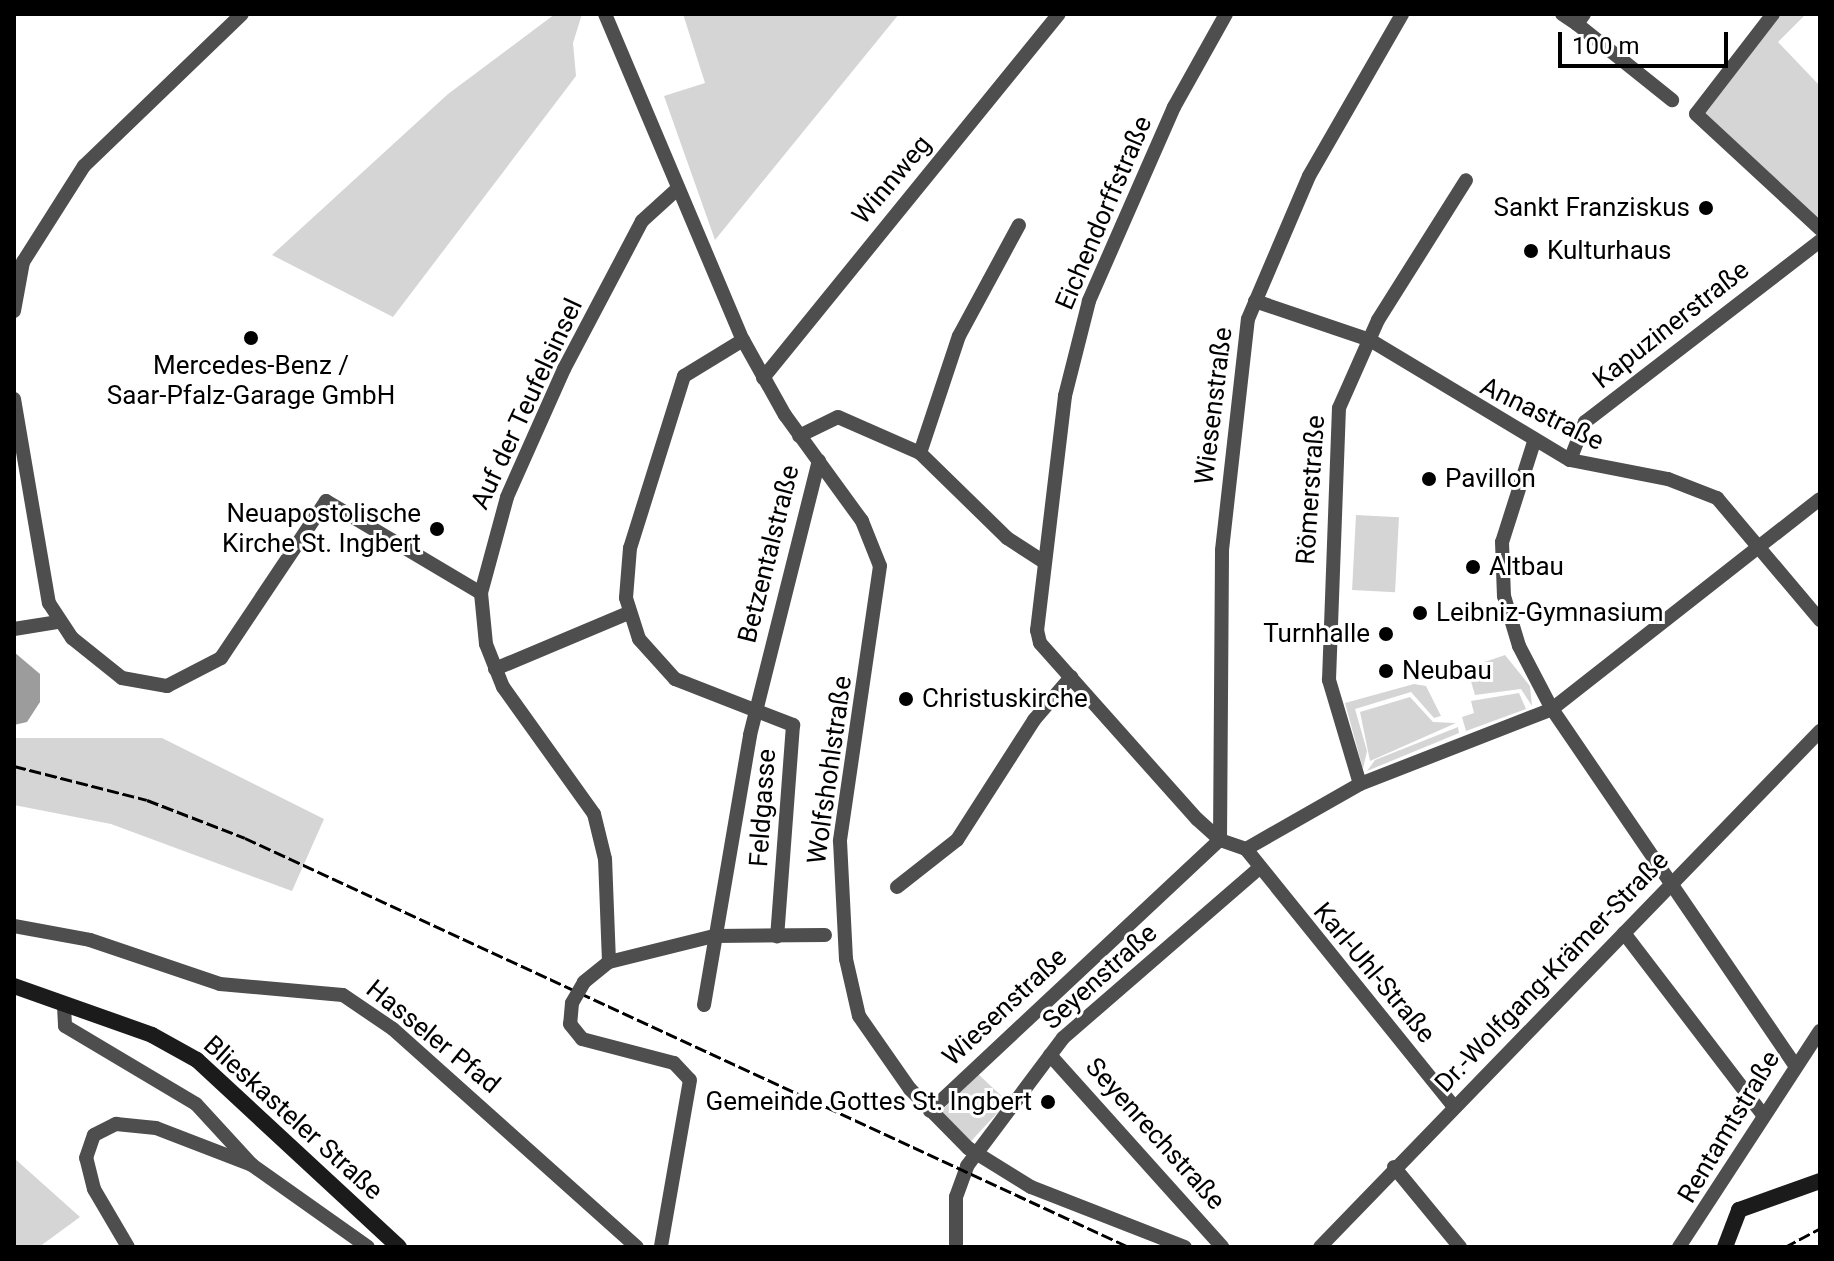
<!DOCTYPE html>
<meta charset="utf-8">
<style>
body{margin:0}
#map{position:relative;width:1834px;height:1261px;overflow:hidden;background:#fff;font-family:Roboto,sans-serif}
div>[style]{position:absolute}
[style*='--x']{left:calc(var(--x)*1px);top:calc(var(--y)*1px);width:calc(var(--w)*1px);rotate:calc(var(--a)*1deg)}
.green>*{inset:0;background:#d5d5d5;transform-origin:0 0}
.water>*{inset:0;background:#9c9c9c}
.street>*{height:14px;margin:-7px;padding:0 7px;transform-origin:7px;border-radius:7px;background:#4e4e4e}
.secondary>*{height:16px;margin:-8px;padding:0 8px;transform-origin:8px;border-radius:8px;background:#1b1b1b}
.rail>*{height:3px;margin-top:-1.5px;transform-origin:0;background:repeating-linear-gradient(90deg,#000 0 12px,transparent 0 16px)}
.street-bridge>*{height:14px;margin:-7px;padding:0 7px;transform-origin:7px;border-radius:7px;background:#4e4e4e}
.dots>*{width:22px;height:22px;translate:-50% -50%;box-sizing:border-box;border:4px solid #fff;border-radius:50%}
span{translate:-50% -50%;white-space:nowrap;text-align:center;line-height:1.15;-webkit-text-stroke:6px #fff;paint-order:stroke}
.street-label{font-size:26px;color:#000}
.poi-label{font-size:26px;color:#000}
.right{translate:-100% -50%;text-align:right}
.left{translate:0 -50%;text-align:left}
.frame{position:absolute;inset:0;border:16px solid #000;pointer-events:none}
.scale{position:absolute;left:1558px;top:32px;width:170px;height:36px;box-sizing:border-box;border:4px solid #000;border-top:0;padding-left:10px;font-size:24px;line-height:28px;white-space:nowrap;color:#000;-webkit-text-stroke:6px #fff;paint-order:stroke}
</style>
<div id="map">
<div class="green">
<i style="clip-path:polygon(555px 14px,582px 14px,573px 43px,576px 76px,393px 317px,272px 255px,448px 94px)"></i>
<i style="clip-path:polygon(683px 14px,899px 14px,715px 240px,664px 96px,705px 83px)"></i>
<i style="clip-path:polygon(1776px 14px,1806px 14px,1778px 42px,1820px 86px,1820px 219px,1704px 113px)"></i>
<i style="left:1356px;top:515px;width:43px;height:75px;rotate:3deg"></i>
<i style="clip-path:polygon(1505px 655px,1530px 686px,1532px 706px,1521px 689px,1475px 695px,1467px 668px)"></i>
<i style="clip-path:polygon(1414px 684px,1426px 686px,1441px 716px,1434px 718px,1411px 692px,1355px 709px,1367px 751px,1363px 769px,1345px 703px)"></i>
<i style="clip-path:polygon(1519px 693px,1526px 709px,1466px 731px,1462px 717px,1474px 713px,1471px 701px)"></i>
<i style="clip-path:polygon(1410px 697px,1433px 722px,1456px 723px,1370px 761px,1360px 712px)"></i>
<i style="clip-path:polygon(1458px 727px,1459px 733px,1367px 771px,1375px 760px)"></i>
<i style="clip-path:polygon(14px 738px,162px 738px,324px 819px,292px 891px,111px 824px,14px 805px)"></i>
<i style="left:977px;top:1073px;width:42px;height:54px;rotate:43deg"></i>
<i style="clip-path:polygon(14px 1158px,80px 1217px,39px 1247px,14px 1247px)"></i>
</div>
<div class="water">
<i style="clip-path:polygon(14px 652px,40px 674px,40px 702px,27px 722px,14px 725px)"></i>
</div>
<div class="street">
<i style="--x:605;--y:14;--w:354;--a:67.1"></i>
<i style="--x:743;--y:340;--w:86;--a:60.8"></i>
<i style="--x:785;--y:415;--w:131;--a:54"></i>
<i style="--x:862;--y:521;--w:48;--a:68.2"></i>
<i style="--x:880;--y:566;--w:278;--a:98.3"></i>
<i style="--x:840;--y:841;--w:118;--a:87.1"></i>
<i style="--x:846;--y:959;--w:58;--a:77.2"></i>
<i style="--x:859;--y:1016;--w:89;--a:55.1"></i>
<i style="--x:910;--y:1089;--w:83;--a:45.5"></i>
<i style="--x:968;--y:1148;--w:74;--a:31.8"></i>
<i style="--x:1031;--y:1187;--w:165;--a:21.3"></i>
<i style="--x:1226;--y:14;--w:107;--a:119.2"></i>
<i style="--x:1174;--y:107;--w:212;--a:113.7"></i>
<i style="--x:1089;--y:301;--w:98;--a:104.2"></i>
<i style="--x:1065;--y:396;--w:236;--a:96.8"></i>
<i style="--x:1037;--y:630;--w:13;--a:77"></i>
<i style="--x:1040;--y:643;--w:236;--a:48.3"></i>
<i style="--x:1197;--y:819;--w:31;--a:42"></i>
<i style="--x:1220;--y:840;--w:28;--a:19"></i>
<i style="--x:1562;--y:14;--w:18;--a:34"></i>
<i style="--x:1577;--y:24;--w:12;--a:-55"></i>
<i style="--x:1773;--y:14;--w:126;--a:127.6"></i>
<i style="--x:1696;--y:114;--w:169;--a:42.8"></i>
<i style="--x:1577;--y:24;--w:122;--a:38.7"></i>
<i style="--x:1255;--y:301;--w:121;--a:18.7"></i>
<i style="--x:1370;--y:340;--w:233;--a:31"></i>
<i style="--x:1570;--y:460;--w:100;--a:11"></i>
<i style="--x:1668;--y:479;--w:53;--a:21.2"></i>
<i style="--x:1717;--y:498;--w:160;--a:49.8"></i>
<i style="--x:14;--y:311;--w:50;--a:-79.6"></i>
<i style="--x:23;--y:262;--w:114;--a:-57.6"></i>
<i style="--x:84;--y:166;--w:219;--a:-43.9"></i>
<i style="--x:743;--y:340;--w:69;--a:148.6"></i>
<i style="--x:684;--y:376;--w:180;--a:107.4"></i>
<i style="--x:630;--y:548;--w:50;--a:94.6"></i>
<i style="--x:626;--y:598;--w:43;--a:72.4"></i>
<i style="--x:639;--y:639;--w:54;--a:48"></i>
<i style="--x:675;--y:679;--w:127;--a:21.3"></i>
<i style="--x:793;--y:725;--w:212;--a:94.3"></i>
<i style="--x:763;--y:378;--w:469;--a:-50.9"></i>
<i style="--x:14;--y:399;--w:207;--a:80.3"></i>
<i style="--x:49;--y:603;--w:42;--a:56.7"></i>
<i style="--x:72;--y:638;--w:64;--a:38.7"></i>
<i style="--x:122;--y:678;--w:46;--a:10.1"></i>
<i style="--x:167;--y:686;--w:61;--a:-27.4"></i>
<i style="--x:221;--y:658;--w:189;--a:-56.2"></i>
<i style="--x:326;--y:501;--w:180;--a:30.7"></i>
<i style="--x:799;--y:436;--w:43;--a:-26"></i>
<i style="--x:838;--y:417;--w:90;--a:23.7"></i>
<i style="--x:920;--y:453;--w:122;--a:44.3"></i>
<i style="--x:1007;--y:538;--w:44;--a:33"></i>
<i style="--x:1534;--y:442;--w:105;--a:107.7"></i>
<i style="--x:1502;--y:542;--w:54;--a:87.9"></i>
<i style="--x:1504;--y:596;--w:52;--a:73.3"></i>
<i style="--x:1519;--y:646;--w:71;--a:62.4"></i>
<i style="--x:1552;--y:709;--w:430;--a:55.7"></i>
<i style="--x:920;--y:453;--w:123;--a:-71.6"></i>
<i style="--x:959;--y:336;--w:126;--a:-61.6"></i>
<i style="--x:1570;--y:460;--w:41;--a:-68.5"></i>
<i style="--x:1585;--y:422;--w:297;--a:-37.6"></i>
<i style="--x:14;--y:629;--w:45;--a:-9"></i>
<i style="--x:495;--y:669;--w:144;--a:-22.8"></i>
<i style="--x:1360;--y:784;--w:109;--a:-106.6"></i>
<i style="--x:1329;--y:680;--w:272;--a:-87.9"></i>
<i style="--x:1339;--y:408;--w:96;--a:-66.1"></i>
<i style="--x:1378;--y:320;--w:165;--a:-57.8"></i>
<i style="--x:1220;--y:840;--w:290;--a:-89.6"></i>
<i style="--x:1222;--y:550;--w:232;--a:-83.6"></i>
<i style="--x:1248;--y:319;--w:155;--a:-66.9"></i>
<i style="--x:1309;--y:176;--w:187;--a:-60.1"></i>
<i style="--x:1246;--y:849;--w:131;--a:-29.7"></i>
<i style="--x:1360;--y:784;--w:206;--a:-21.3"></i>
<i style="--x:1552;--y:709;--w:340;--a:-38.1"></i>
<i style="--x:1246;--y:849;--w:331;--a:51.1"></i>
<i style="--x:897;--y:887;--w:76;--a:-38.1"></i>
<i style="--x:957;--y:840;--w:143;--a:-57.3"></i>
<i style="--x:1034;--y:720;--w:57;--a:-49.3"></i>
<i style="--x:14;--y:926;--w:77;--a:10.4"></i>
<i style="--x:90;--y:940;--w:137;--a:18.7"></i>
<i style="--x:220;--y:984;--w:123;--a:5.1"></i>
<i style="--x:343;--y:995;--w:60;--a:34.2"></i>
<i style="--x:393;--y:1029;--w:327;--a:41.8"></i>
<i style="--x:1624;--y:933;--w:230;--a:52.6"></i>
<i style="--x:609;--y:962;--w:103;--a:-92.2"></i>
<i style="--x:605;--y:859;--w:46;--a:-103.7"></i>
<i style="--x:594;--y:814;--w:156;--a:-125.6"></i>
<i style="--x:503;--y:687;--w:46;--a:-111.6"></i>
<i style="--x:486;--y:644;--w:51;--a:-95.6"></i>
<i style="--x:481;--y:593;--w:99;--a:-74.8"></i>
<i style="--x:507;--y:497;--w:140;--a:-66"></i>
<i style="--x:564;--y:369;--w:167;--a:-62.2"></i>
<i style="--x:642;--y:221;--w:45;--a:-42.3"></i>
<i style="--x:584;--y:982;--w:32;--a:-39"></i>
<i style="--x:609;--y:962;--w:108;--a:-13.9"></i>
<i style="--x:714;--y:936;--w:111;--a:-0.5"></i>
<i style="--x:572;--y:1003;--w:21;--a:95"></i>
<i style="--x:570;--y:1024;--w:19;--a:51"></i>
<i style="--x:582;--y:1039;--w:95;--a:14.6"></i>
<i style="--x:674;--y:1063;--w:23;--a:47"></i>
<i style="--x:690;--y:1080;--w:169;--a:99.9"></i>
<i style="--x:704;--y:1005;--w:274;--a:-80.3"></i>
<i style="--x:750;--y:735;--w:283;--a:-75.9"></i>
<i style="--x:64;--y:1006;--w:20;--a:87"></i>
<i style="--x:65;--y:1026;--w:152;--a:30.8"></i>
<i style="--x:196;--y:1104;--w:83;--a:47.4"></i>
<i style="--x:1050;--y:1055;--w:258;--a:48.1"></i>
<i style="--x:930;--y:1111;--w:397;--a:-43.1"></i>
<i style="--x:1394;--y:1167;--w:104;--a:50.5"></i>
<i style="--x:128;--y:1247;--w:67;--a:-120.4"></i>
<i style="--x:94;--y:1189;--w:32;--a:-104"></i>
<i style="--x:86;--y:1158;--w:24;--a:-71"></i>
<i style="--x:94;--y:1135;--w:25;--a:-27"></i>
<i style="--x:116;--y:1124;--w:40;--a:5.7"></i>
<i style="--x:156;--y:1128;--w:103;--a:21.1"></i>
<i style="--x:252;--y:1165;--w:142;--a:35.3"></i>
<i style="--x:956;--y:1247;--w:50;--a:-90"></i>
<i style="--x:956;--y:1197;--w:33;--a:-70"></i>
<i style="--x:967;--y:1166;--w:160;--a:-53.1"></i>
<i style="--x:1063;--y:1038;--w:257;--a:-40.9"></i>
<i style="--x:1320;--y:1247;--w:719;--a:-45.9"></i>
<i style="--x:1679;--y:1247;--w:258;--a:-56.9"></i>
</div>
<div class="secondary">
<i style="--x:14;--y:986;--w:146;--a:19.5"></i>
<i style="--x:152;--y:1035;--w:51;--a:29.1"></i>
<i style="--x:197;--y:1060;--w:275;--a:42.8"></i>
<i style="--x:1725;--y:1247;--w:40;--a:-69"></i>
<i style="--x:1739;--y:1210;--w:86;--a:-19.7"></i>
</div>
<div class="rail">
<i style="--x:14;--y:766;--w:137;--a:14.3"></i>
<i style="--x:147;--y:800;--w:105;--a:21.2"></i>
<i style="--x:245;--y:838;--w:974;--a:24.83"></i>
<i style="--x:1785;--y:1247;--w:40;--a:-28"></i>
</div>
<div class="street-bridge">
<i style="--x:572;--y:1003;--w:24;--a:-60"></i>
</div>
<div class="dots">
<i style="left:1706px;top:208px;background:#000"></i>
<i style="left:1531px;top:251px;background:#000"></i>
<i style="left:251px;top:338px;background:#000"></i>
<i style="left:1429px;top:479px;background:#000"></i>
<i style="left:437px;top:529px;background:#000"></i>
<i style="left:1473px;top:567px;background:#000"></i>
<i style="left:1420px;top:613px;background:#000"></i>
<i style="left:1386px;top:634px;background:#000"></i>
<i style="left:1386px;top:671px;background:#000"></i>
<i style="left:906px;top:699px;background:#000"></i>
<i style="left:1048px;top:1102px;background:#000"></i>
</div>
<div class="street-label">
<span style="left:892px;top:180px;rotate:-50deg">Winnweg</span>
<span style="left:1104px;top:213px;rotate:-67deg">Eichendorffstraße</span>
<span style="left:1671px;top:325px;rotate:-38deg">Kapuzinerstraße</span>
<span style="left:527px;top:404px;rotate:-65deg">Auf der Teufelsinsel</span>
<span style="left:1214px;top:406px;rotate:-83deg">Wiesenstraße</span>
<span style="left:1542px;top:414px;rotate:26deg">Annastraße</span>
<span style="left:1311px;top:490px;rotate:-86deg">Römerstraße</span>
<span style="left:769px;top:554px;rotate:-76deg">Betzentalstraße</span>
<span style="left:830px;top:770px;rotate:-82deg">Wolfshohlstraße</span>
<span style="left:763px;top:808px;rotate:-86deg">Feldgasse</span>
<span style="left:1552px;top:972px;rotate:-46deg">Dr.-Wolfgang-Krämer-Straße</span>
<span style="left:1374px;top:973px;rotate:50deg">Karl-Uhl-Straße</span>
<span style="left:1100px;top:977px;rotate:-42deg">Seyenstraße</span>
<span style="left:1005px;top:1007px;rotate:-43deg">Wiesenstraße</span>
<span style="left:433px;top:1037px;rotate:39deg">Hasseler Pfad</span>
<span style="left:293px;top:1118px;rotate:42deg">Blieskasteler Straße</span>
<span style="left:1729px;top:1127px;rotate:-59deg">Rentamtstraße</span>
<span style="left:1155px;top:1134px;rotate:48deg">Seyenrechstraße</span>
</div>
<div class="poi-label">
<span class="right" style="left:1690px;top:208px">Sankt Franziskus</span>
<span class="left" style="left:1547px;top:251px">Kulturhaus</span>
<span style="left:251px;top:381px">Mercedes-Benz /<br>Saar-Pfalz-Garage GmbH</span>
<span class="left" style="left:1445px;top:479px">Pavillon</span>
<span class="right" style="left:421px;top:529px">Neuapostolische<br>Kirche St. Ingbert</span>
<span class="left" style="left:1489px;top:567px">Altbau</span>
<span class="left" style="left:1436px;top:613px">Leibniz-Gymnasium</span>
<span class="right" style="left:1370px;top:634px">Turnhalle</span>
<span class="left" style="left:1402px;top:671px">Neubau</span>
<span class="left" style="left:922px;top:699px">Christuskirche</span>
<span class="right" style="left:1032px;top:1102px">Gemeinde Gottes St. Ingbert</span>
</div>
<div class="frame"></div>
<div class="scale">100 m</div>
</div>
